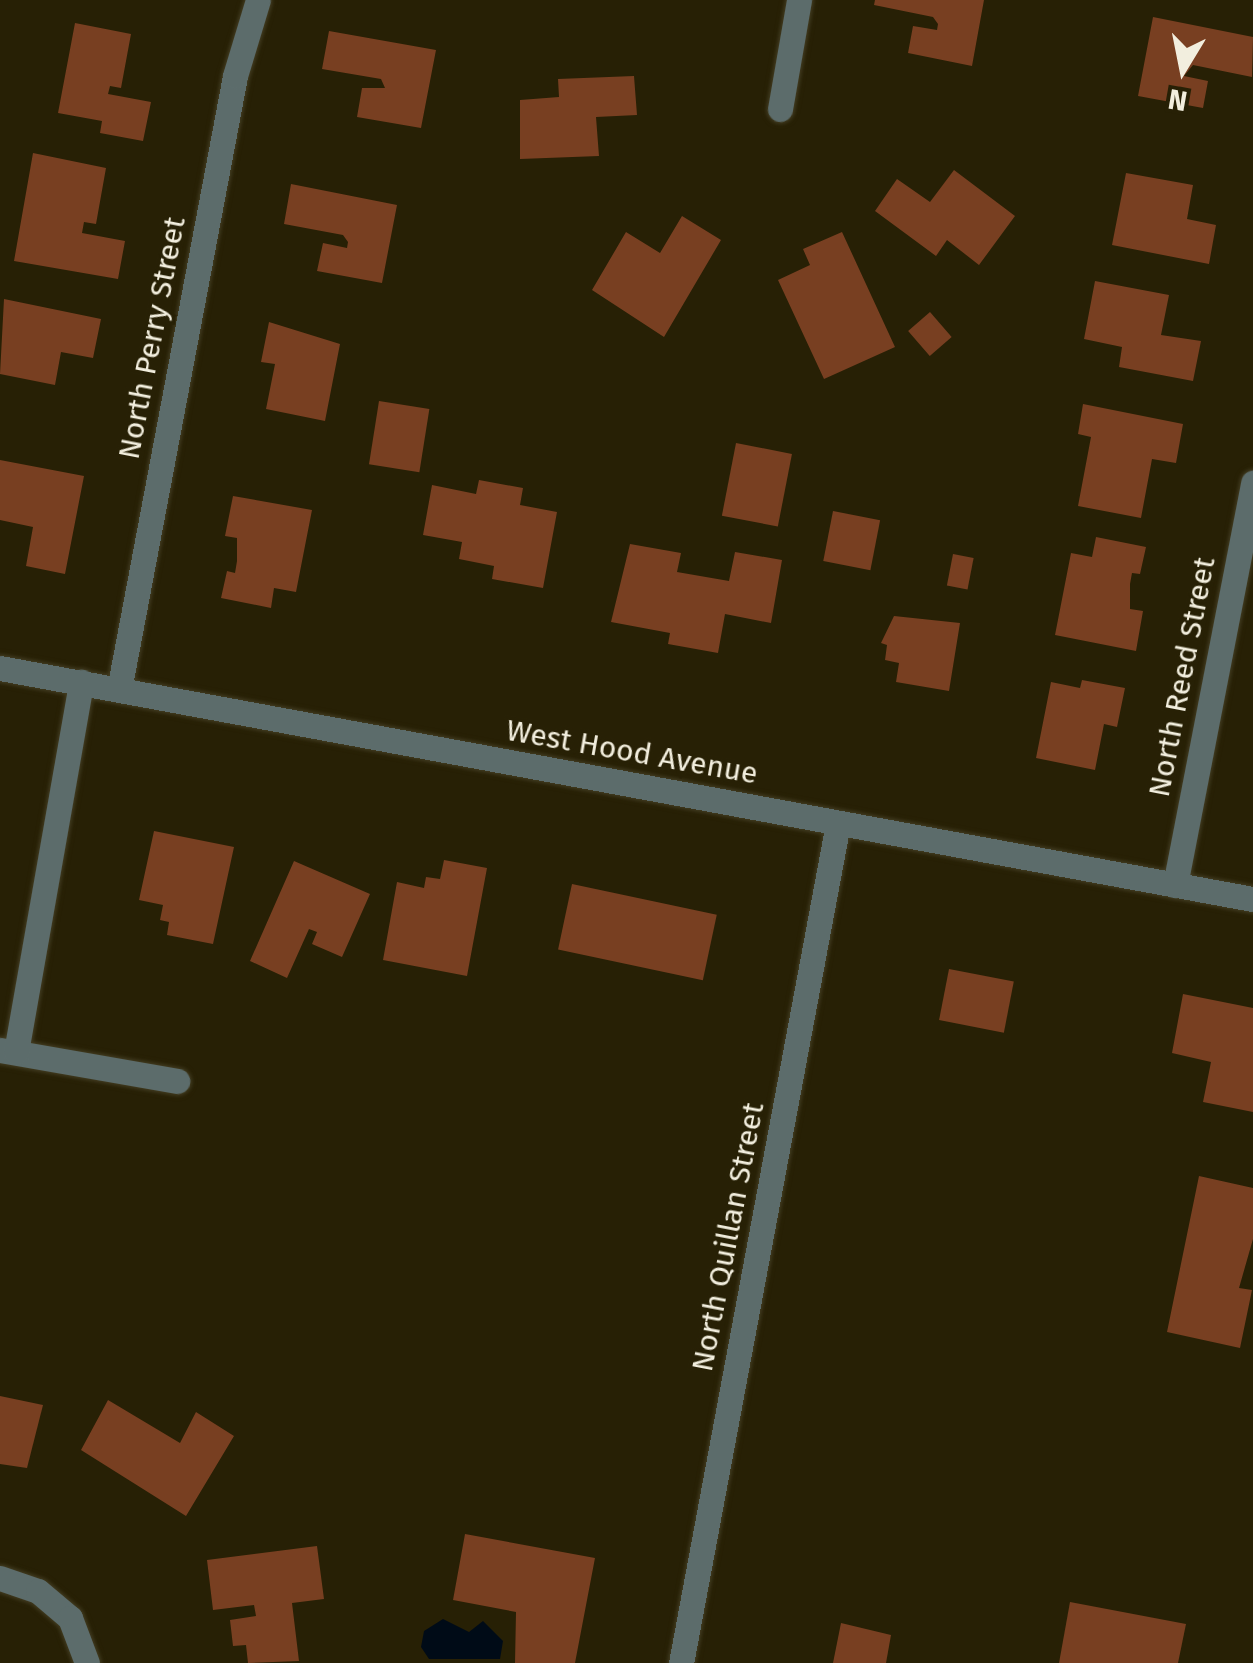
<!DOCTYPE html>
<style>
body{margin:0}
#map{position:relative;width:1253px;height:1663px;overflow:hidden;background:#272005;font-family:"Fira Sans",sans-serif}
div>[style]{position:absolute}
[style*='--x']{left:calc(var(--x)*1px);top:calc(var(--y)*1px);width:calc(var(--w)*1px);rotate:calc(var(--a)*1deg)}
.water>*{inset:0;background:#000b17}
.building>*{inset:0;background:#783f21;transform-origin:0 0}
.roads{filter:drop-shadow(0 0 2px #433d23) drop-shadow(0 0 2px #433d23)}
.minor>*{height:25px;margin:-12.5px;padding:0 12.5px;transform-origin:12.5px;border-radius:12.5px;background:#5c6c6b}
.tertiary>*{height:25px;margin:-12.5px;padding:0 12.5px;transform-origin:12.5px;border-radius:12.5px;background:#5c6c6b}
span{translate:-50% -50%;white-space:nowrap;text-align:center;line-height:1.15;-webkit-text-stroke:8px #272005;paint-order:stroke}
.street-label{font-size:30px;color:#f2eede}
.north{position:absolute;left:1133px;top:20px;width:100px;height:100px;-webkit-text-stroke:8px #272005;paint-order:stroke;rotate:190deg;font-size:28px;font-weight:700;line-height:40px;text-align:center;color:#f2eede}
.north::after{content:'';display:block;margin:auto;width:35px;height:45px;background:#f2eede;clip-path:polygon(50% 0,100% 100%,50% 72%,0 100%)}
</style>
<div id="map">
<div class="water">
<i style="clip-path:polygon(443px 1619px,469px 1632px,483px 1621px,503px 1641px,500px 1659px,429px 1659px,421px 1647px,424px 1631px)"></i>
</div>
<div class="building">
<i style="clip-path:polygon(875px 0,984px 0,972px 66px,908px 53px,913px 26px,937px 30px,938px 24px,933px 17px,874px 5px)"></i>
<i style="clip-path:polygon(1153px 17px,1253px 37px,1252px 77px,1193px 65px,1184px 76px,1208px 81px,1203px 108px,1138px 96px)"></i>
<i style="clip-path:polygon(75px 23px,131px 34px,121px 88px,110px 86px,108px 94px,151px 102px,143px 141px,100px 133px,102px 121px,58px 113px)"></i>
<i style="clip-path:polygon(329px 31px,436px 50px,421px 128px,357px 117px,362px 88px,385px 88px,381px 79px,322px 69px)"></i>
<i style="clip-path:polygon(634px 76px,637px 115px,596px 117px,599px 156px,520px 159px,520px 100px,559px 97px,558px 79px)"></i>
<i style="clip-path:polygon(33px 153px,106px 168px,96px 224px,84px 222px,82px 233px,125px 241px,118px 279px,14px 261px)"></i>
<i style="clip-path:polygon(954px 170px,1015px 216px,979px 265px,947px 240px,936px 256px,875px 211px,897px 179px,930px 202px)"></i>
<i style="clip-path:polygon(1126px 173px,1193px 185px,1187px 219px,1216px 225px,1209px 264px,1112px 245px)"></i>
<i style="clip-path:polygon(291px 184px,397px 205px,382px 283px,317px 271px,323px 243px,347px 248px,348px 242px,343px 235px,284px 224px)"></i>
<i style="clip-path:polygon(682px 216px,721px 240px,664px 337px,592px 290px,626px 232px,660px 253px)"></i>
<i style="clip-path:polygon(842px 232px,895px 347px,824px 379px,778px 280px,810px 265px,803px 249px)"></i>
<i style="clip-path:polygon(1095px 281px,1169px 295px,1161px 335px,1201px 341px,1193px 381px,1119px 367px,1122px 347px,1084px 339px)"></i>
<i style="clip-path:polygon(4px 299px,101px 319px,93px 358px,61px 352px,55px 385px,0 374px)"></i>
<i style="left:930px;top:312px;width:33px;height:29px;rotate:49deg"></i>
<i style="clip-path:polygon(269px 322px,340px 344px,325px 421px,266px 409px,275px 364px,261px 362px)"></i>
<i style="left:379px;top:401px;width:51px;height:64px;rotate:9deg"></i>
<i style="clip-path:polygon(1083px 404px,1183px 424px,1176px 463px,1152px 459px,1141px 518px,1078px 506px,1091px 437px,1078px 434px)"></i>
<i style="left:736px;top:443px;width:57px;height:74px;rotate:11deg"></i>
<i style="clip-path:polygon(0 460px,84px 476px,65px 574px,26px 566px,33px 527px,0 520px)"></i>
<i style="clip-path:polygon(479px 480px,523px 488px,520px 505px,557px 512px,543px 588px,492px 579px,494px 566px,459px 559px,462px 542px,423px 535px,432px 485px,476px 494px)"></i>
<i style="clip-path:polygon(233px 496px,312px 510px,296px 592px,274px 588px,271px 608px,221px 598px,227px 571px,235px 573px,237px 561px,237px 538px,225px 536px)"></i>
<i style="left:833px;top:511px;width:48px;height:51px;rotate:11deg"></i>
<i style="clip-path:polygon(1096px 537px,1146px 547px,1140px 574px,1132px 573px,1130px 584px,1130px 609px,1143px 611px,1136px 651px,1055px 635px,1071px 553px,1092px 557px)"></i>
<i style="clip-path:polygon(630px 544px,681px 553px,677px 572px,729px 581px,735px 552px,782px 560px,771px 623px,725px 614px,718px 653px,668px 644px,670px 633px,611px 622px)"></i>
<i style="left:953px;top:554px;width:21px;height:32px;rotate:11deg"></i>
<i style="clip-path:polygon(894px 616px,960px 623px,949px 691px,896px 682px,899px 663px,885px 660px,887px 645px,881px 643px)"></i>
<i style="clip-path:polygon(1082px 680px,1125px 688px,1117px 727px,1104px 724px,1095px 770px,1036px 758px,1051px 682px,1080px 688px)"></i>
<i style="clip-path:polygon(154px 831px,234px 847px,213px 944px,167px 935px,169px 922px,160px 920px,163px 905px,139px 900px)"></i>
<i style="clip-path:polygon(444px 860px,487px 868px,467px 976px,383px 960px,397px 882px,424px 888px,426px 877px,440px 879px)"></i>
<i style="clip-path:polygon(294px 861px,370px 894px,342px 957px,312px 944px,317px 932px,309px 929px,287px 978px,250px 961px)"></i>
<i style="left:572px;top:884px;width:148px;height:67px;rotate:12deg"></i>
<i style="left:949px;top:969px;width:66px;height:52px;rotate:11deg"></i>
<i style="clip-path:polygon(1183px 994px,1253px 1008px,1253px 1112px,1203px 1102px,1211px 1062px,1172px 1053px)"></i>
<i style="clip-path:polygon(1199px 1176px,1253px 1188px,1253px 1239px,1239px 1288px,1252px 1290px,1240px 1348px,1167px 1332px)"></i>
<i style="clip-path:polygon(0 1396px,43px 1405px,27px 1468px,0 1464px)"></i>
<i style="clip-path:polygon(108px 1400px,180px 1443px,196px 1412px,234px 1436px,186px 1516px,81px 1450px)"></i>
<i style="clip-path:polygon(465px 1534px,595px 1558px,575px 1663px,515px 1663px,516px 1612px,453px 1600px)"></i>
<i style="clip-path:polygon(317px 1546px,324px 1599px,292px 1603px,299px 1661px,248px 1663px,246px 1645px,233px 1646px,230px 1620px,256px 1616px,254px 1605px,213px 1610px,207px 1560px)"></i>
<i style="clip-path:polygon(1070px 1602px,1186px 1624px,1178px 1663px,1059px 1663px)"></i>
<i style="clip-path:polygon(841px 1623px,891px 1635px,886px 1663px,833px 1663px)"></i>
</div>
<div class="roads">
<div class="minor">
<i style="--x:780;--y:109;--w:111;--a:-80.1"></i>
<i style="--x:119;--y:690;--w:625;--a:-79.3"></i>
<i style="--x:235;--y:76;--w:79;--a:-73.2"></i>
<i style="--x:1175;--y:885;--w:410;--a:-79"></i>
<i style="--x:0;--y:1050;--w:180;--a:9.9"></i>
<i style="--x:16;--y:1052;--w:376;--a:-80"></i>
<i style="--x:0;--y:1578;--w:40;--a:18.9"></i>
<i style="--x:38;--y:1591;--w:42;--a:40.2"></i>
<i style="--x:70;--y:1618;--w:48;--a:69.3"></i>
<i style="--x:681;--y:1663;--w:855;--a:-79.41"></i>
</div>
<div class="tertiary">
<i style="--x:0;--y:668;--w:1274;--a:10.45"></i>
</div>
</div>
<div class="street-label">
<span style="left:152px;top:338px;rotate:-79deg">North Perry Street</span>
<span style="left:1182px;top:677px;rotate:-79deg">North Reed Street</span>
<span style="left:632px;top:752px;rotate:10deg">West Hood Avenue</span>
<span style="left:728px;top:1237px;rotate:-79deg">North Quillan Street</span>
</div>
<div class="north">N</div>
</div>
